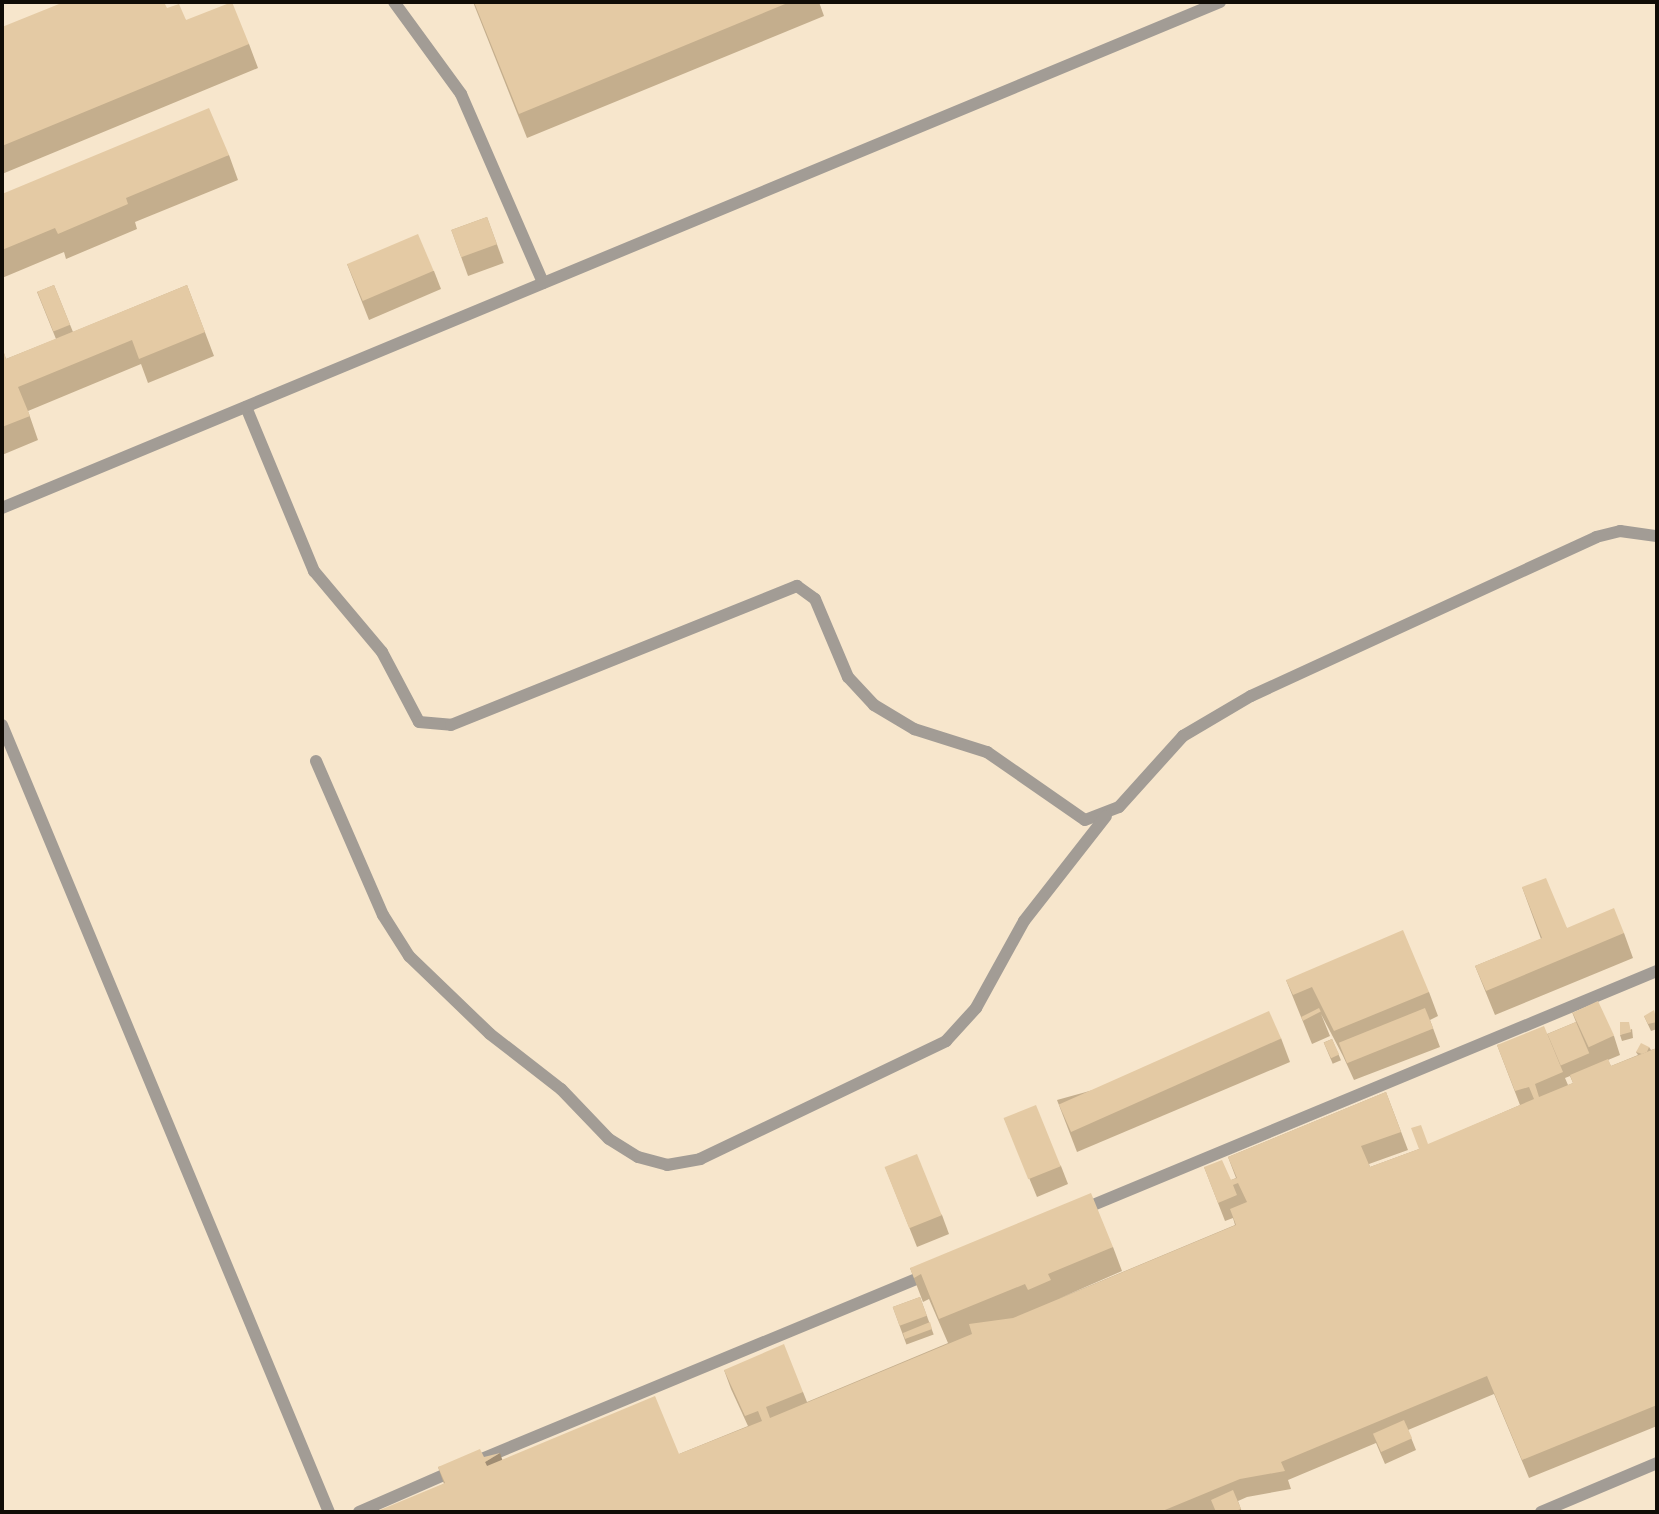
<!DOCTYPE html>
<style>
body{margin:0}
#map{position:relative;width:1659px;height:1514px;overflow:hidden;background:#fff4e5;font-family:Inter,sans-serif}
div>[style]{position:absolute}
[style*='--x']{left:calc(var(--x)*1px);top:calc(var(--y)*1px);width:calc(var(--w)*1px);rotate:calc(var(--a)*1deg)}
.built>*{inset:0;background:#f7e6cc;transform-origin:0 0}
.street>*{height:12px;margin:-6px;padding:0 6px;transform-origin:6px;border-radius:6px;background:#a29c95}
.wall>*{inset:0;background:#c4ae8d;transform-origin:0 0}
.shaded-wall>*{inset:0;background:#a08d73}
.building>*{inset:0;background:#e4caa4;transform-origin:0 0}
span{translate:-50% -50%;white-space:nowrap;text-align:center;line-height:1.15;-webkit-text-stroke:8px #fff;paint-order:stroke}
.frame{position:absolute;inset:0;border:4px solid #100c06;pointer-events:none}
</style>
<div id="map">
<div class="built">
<i style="left:2px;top:2px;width:1655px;height:1510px"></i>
</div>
<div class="street">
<i style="--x:394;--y:2;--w:114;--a:53.9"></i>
<i style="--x:461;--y:94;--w:206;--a:66.5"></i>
<i style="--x:246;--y:407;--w:178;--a:67.5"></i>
<i style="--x:314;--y:571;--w:106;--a:50"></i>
<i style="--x:382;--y:652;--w:79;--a:62.1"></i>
<i style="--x:419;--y:722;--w:32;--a:5"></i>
<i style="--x:451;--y:725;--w:373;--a:-21.9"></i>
<i style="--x:797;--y:586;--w:22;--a:36"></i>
<i style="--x:815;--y:599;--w:85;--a:67.1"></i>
<i style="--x:848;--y:677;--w:38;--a:47"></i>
<i style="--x:874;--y:705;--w:47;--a:31"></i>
<i style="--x:914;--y:729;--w:77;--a:17.5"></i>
<i style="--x:987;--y:752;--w:119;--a:34.8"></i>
<i style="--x:1085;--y:820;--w:36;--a:-21"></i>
<i style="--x:1119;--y:807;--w:96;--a:-48"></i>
<i style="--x:1183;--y:736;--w:79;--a:-30.5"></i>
<i style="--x:1251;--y:696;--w:380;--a:-24.7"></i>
<i style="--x:1596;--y:537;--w:25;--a:-14"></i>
<i style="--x:1620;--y:531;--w:37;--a:8"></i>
<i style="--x:2;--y:508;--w:1319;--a:-22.56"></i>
<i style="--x:2;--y:725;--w:852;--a:67.44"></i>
<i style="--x:316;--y:761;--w:168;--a:66.5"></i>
<i style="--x:383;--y:915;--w:49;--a:57.6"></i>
<i style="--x:409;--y:956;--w:112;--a:43.9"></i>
<i style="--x:490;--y:1034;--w:90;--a:37.8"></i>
<i style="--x:561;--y:1089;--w:69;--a:46.2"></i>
<i style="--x:609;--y:1139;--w:34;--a:32"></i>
<i style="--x:638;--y:1157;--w:30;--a:15"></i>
<i style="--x:667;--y:1165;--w:34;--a:-10"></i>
<i style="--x:700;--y:1159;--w:273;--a:-25.6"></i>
<i style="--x:946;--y:1041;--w:45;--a:-47.7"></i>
<i style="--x:976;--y:1008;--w:99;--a:-61.1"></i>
<i style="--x:1024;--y:921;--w:133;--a:-52"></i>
<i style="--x:1081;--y:1210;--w:624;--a:-22.54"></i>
<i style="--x:472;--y:1463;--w:494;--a:-22.5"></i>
<i style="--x:359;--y:1512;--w:105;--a:-23.6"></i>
<i style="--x:1541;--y:1512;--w:126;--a:-22.9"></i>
</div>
<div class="wall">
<i style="clip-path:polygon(473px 2px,819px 2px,824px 16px,527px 138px)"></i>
<i style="clip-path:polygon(167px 8px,186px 20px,249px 44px,258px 68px,2px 174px,2px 27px)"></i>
<i style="clip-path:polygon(229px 155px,238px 180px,135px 222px,137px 229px,66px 259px,64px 252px,2px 278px,2px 194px)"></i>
<i style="left:487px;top:217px;width:49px;height:38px;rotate:70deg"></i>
<i style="clip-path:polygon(347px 264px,434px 271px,441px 289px,369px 320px)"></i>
<i style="clip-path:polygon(54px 285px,73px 332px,187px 285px,214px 356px,148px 383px,141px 364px,28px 411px,38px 440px,2px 455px,2px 347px,6px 359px,56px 339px,37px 292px)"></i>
<i style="clip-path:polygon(1522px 887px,1567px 928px,1624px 933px,1633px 958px,1495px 1015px,1475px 966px,1541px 939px)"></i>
<i style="clip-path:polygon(1286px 980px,1429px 992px,1438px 1016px,1430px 1020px,1440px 1047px,1354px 1080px,1343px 1056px,1321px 1014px,1330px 1036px,1312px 1044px)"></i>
<i style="clip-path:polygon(evenodd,1572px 1012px,1614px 1036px,1620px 1055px,1608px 1060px,1611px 1066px,1638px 1055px,1636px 1052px,1649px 1047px,1651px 1050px,1657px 1048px,1657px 1426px,1529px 1478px,1494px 1394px,1408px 1430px,1416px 1450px,1385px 1464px,1376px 1443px,1288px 1480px,1291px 1489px,1247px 1497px,1238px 1501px,1242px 1512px,1216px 1512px,1215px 1510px,1212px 1512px,381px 1512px,444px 1484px,438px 1467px,484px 1457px,502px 1460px,679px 1454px,748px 1426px,731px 1389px,724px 1370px,803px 1392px,807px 1402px,948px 1343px,929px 1299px,923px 1302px,910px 1268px,1113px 1247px,1122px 1271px,1058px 1299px,1235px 1225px,1233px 1218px,1225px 1221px,1204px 1167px,1231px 1180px,1236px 1178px,1228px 1157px,1386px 1092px,1408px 1150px,1369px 1164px,1370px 1167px,1419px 1149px,1520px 1105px,1497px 1045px,1547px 1034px,1576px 1022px,1572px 1012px,1570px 1076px,1573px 1083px,1568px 1085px,1565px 1078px,1570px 1076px)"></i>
<i style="clip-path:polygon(1644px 1016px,1657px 1016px,1657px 1029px,1651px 1031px)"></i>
<i style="clip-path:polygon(1632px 1029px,1633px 1038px,1622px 1041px,1620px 1035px)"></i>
<i style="clip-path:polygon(1281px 1038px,1290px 1062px,1077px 1152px,1057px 1100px)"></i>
<i style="left:1332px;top:1039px;width:23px;height:9px;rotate:67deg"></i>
<i style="clip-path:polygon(1004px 1118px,1061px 1166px,1068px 1184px,1037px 1197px)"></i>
<i style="clip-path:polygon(885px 1167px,942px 1215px,949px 1234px,917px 1247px)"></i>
<i style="left:920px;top:1297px;width:40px;height:29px;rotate:70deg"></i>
</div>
<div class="shaded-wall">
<i style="clip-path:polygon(500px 1453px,506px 1471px,492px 1480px,485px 1462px)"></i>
</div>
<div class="building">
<i style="clip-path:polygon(64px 2px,164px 2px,167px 8px,179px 4px,186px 20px,232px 2px,249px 44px,2px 146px,2px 27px)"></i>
<i style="clip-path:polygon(474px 2px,790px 2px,519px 114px)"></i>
<i style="clip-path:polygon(209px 108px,229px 155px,126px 198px,128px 204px,58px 234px,55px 228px,2px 250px,2px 194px)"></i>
<i style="left:487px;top:217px;width:29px;height:38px;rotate:70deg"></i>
<i style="left:418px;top:234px;width:40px;height:77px;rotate:67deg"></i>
<i style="left:54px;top:285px;width:43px;height:18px;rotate:68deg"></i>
<i style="clip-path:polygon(187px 285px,205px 332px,139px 359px,132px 340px,18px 387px,30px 416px,2px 427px,2px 347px,6px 359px)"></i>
<i style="clip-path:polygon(1546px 878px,1567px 928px,1614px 908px,1624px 933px,1486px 991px,1475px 966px,1542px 938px,1522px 887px)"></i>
<i style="clip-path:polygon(1403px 930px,1429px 992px,1334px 1031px,1312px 987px,1293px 995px,1286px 980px)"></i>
<i style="left:1598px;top:1001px;width:38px;height:28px;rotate:65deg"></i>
<i style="left:1319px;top:1008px;width:4px;height:20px;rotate:63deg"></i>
<i style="left:1425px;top:1008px;width:22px;height:93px;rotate:68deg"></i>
<i style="clip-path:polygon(1654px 1010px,1657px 1022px,1648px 1024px,1644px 1016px)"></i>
<i style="left:1269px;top:1011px;width:30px;height:230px;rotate:66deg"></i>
<i style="left:1576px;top:1022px;width:34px;height:31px;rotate:67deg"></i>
<i style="clip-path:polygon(1620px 1022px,1629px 1022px,1631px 1032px,1620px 1035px)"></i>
<i style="clip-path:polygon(1544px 1026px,1563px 1072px,1535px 1084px,1539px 1097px,1573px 1083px,1570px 1075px,1608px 1059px,1611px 1066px,1657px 1048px,1657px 1405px,1522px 1460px,1487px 1376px,1281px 1462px,1285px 1471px,1240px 1479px,1160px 1512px,381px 1512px,380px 1510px,445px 1483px,438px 1467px,480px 1449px,484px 1457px,500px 1453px,485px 1462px,487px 1466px,655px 1396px,679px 1454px,762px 1421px,758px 1411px,745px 1416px,724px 1370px,784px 1344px,803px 1392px,766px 1407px,770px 1418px,972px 1334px,969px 1324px,1013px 1318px,1236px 1225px,1230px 1209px,1247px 1202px,1238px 1183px,1233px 1185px,1237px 1195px,1218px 1203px,1204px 1167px,1222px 1160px,1231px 1180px,1237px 1178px,1228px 1157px,1386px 1092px,1401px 1132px,1361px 1146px,1370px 1167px,1419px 1149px,1411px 1128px,1421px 1125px,1428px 1144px,1534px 1099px,1529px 1087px,1515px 1091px,1497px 1045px)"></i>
<i style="left:1332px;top:1039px;width:17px;height:9px;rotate:65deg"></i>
<i style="clip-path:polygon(1641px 1043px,1649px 1047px,1647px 1052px,1642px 1054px,1636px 1052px)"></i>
<i style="left:1036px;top:1105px;width:66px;height:35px;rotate:68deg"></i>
<i style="left:917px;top:1154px;width:66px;height:35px;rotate:68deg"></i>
<i style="clip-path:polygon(1091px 1193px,1113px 1247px,1048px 1274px,1051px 1280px,1028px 1290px,1025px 1284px,939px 1319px,921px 1274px,914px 1278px,910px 1268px)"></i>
<i style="left:920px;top:1297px;width:20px;height:29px;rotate:70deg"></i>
<i style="clip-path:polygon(930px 1322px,932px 1329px,905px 1339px,903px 1333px)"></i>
<i style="left:1404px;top:1420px;width:20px;height:34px;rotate:66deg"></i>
<i style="clip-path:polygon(1233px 1490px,1241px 1509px,1233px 1512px,1216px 1512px,1211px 1500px)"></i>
</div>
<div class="frame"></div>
</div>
